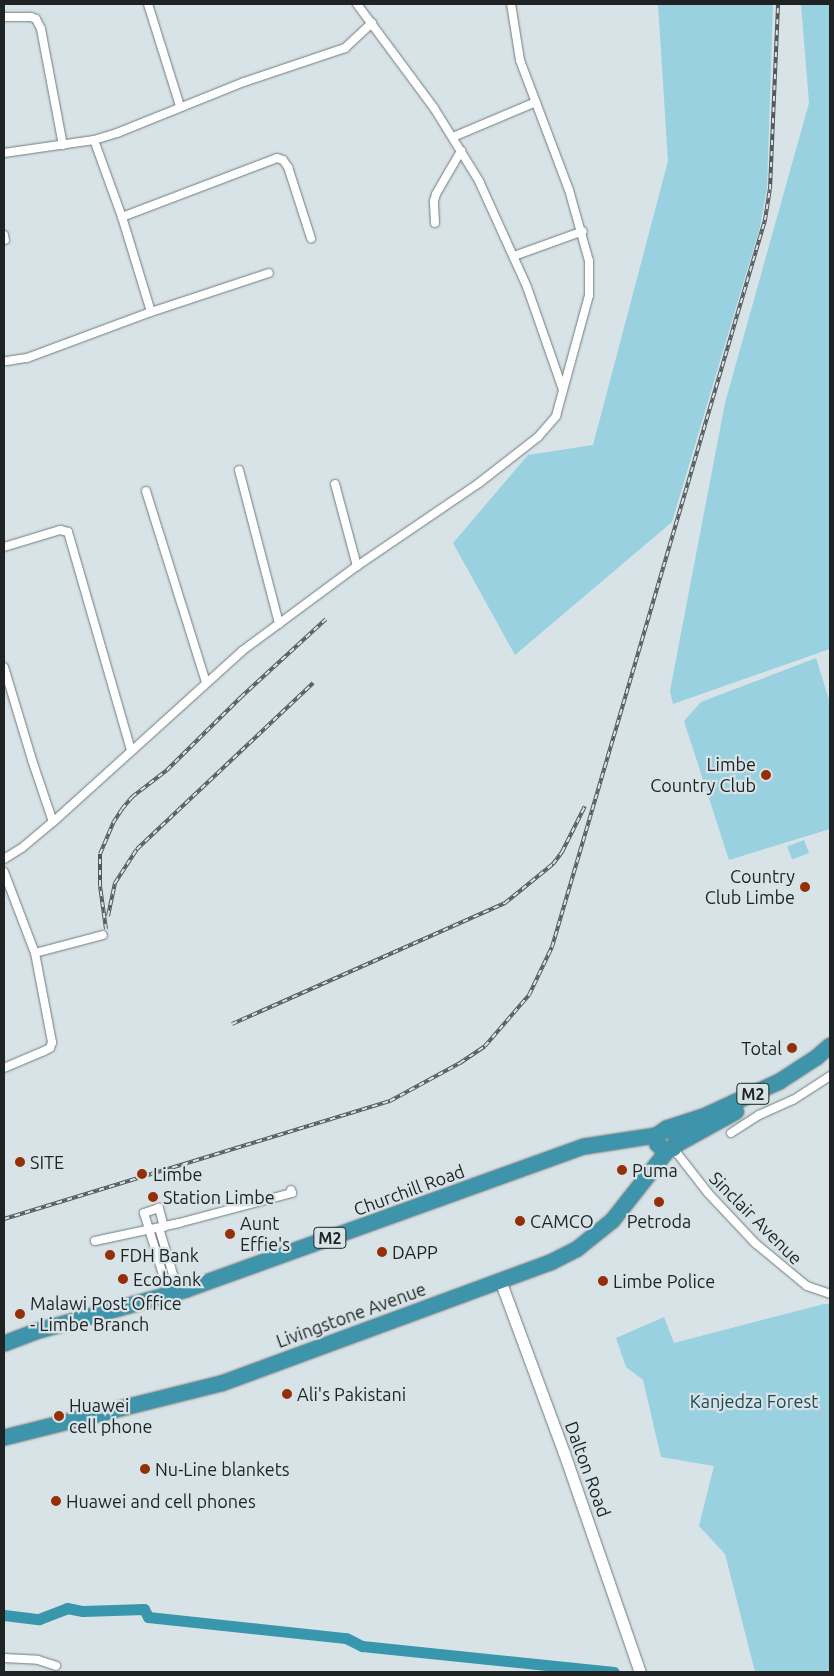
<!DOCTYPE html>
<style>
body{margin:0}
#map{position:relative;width:834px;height:1676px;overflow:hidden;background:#d7e3e6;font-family:Ubuntu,sans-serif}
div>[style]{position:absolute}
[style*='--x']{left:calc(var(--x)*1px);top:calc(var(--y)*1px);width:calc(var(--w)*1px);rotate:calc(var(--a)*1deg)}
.green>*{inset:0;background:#99d1e1;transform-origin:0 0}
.river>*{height:11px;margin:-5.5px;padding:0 5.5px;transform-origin:5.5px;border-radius:5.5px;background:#3896ad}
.roads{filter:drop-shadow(0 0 1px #717b7e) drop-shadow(0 0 1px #717b7e)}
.street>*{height:8px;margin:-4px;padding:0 4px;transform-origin:4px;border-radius:4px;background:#fff}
.secondary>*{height:11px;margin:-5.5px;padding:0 5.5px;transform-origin:5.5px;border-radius:5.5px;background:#fff}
.highway>*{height:15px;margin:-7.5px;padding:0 7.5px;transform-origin:7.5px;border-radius:7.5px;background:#3d94ab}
.rail>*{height:4px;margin-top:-2px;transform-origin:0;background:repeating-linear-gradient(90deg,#d7e3e6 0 5.5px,#545a5c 0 11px);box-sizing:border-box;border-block:1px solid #545a5c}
.dots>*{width:14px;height:14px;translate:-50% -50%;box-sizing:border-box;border:2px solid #d7e3e6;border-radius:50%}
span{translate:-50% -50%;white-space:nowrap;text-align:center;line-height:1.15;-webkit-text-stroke:4.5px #d7e3e6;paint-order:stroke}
.shield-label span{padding:1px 4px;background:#d7e3e6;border:1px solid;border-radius:4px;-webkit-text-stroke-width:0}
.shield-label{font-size:16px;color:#1f2324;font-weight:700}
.poi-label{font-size:18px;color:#1f2324}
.right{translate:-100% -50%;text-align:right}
.left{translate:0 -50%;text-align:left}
.street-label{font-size:18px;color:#1f2324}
.park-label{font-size:18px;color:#1f4853}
.frame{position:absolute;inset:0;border:5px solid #1f2324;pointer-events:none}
</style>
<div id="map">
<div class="green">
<i style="clip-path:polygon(658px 4px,773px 4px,767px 188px,760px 227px,672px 522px,515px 655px,453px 543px,528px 455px,593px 445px,668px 161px)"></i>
<i style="clip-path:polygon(801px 4px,830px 4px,830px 649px,673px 704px,670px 691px,725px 403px,809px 103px)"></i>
<i style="clip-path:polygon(816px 658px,830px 703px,830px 829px,729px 860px,684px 721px,701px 702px)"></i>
<i style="left:804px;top:840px;width:14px;height:18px;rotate:69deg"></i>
<i style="clip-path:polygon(824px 1304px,830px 1304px,830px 1672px,755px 1672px,725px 1554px,699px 1526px,714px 1466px,661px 1457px,643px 1380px,626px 1367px,616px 1338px,664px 1317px,674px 1343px)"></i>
</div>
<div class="river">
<i style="--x:4;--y:1615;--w:35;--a:7"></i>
<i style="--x:39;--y:1619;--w:30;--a:-21"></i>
<i style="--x:67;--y:1608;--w:16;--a:11"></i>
<i style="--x:83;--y:1611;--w:61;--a:-1.9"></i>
<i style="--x:144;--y:1609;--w:9;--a:63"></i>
<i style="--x:148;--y:1617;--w:199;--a:6.1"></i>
<i style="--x:346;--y:1638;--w:18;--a:27"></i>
<i style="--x:362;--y:1646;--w:253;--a:5.9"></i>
</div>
<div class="roads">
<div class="street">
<i style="--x:148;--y:4;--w:107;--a:72.6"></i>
<i style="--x:357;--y:4;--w:129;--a:53.5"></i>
<i style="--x:434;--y:108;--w:86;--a:58.3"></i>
<i style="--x:479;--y:181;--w:116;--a:65.6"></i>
<i style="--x:527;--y:287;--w:109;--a:70.7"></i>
<i style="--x:4;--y:17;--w:27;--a:0"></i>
<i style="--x:31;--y:17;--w:5;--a:22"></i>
<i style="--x:36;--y:19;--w:11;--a:63"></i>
<i style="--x:41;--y:29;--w:118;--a:79.3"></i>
<i style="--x:453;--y:137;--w:90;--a:-22.9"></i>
<i style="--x:94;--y:140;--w:82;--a:70"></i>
<i style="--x:122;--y:217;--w:99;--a:73"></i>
<i style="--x:4;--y:153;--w:91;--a:-8.2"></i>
<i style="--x:94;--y:140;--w:24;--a:-17"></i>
<i style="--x:117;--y:133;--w:137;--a:-21.9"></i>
<i style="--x:244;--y:82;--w:107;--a:-18.6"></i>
<i style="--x:345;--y:48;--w:37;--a:-43"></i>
<i style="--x:122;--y:217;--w:166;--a:-20.8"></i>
<i style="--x:277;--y:158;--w:6;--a:18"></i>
<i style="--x:283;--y:160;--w:9;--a:54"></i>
<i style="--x:288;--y:167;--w:75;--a:72.1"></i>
<i style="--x:435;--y:223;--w:22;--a:-93"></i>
<i style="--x:434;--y:201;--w:7;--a:-74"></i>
<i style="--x:436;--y:194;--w:50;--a:-59.8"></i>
<i style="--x:4;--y:235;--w:5;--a:79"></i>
<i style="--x:514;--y:256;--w:73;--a:-19.9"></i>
<i style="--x:7;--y:361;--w:20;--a:-9"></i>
<i style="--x:27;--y:358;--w:132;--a:-20.4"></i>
<i style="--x:151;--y:312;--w:124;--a:-18.3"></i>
<i style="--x:239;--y:470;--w:159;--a:75.4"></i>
<i style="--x:335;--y:484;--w:85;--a:75"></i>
<i style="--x:146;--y:491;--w:200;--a:72.6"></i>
<i style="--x:4;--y:547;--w:59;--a:-16.9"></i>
<i style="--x:60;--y:530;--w:8;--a:14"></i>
<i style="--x:68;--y:532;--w:227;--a:73.9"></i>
<i style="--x:4;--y:667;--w:97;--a:73.2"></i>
<i style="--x:32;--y:760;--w:65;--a:71.3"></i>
<i style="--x:4;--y:859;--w:22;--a:-32"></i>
<i style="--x:23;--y:847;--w:39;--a:-40"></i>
<i style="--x:53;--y:822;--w:255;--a:-42.1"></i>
<i style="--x:242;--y:651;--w:143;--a:-36.5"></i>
<i style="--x:357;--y:566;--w:148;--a:-34.2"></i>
<i style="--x:479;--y:483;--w:75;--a:-37.9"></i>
<i style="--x:538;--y:437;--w:28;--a:-49"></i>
<i style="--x:556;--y:416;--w:125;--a:-74.7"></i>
<i style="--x:589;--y:295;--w:34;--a:-90"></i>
<i style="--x:589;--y:261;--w:74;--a:-105.7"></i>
<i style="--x:569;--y:190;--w:139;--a:-110.7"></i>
<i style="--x:520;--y:60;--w:57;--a:-99.1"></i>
<i style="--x:4;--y:872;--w:87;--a:69.1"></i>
<i style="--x:35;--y:953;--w:91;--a:79.2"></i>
<i style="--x:52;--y:1042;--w:6;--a:108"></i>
<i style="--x:50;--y:1048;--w:7;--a:153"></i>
<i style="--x:44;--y:1051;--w:43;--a:157"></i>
<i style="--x:35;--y:953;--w:70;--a:-14.8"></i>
<i style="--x:731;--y:1133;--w:33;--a:-33"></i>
<i style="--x:759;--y:1115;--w:37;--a:-24"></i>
<i style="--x:793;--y:1100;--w:44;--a:-33"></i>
<i style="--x:673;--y:1148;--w:57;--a:52.1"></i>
<i style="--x:708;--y:1193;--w:69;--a:46.8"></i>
<i style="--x:755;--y:1243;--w:67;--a:39.6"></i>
<i style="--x:807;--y:1286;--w:24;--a:19"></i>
<i style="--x:164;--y:1227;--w:20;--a:-105"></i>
<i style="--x:159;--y:1208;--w:16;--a:162"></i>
<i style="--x:144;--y:1213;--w:85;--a:72.8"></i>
<i style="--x:159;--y:1228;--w:66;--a:73.2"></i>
<i style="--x:95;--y:1241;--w:86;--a:-12.1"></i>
<i style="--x:179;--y:1223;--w:117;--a:-14.9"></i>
<i style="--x:292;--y:1193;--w:3;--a:-108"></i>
<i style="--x:4;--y:1658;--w:34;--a:3"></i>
<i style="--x:38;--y:1660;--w:19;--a:18"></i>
</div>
<div class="secondary">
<i style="--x:500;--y:1280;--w:184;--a:69.7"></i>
<i style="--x:564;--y:1453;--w:232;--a:70.9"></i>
</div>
<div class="highway">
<i style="--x:666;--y:1128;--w:39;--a:-18"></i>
<i style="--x:703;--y:1116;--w:84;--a:-24.7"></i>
<i style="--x:779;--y:1081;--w:44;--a:-33"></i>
<i style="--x:816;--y:1057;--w:18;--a:-41"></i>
<i style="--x:676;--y:1144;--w:68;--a:-28.8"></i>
<i style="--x:4;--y:1343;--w:33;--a:-21"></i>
<i style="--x:35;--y:1331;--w:157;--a:-15.5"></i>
<i style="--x:186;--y:1289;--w:423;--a:-19.8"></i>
<i style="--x:584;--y:1146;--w:73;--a:-8.7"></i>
<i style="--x:656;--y:1135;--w:12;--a:-35"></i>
<i style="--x:666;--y:1128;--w:7;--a:16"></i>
<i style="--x:673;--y:1130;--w:12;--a:70"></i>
<i style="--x:677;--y:1141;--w:8;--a:120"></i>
<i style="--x:673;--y:1148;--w:10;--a:174"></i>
<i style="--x:663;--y:1149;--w:8;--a:-140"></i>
<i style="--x:657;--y:1144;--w:9;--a:-96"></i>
<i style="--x:4;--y:1437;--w:224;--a:-14"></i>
<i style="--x:221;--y:1383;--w:351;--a:-20.2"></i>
<i style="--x:550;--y:1262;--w:29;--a:-27"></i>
<i style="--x:576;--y:1249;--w:46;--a:-38.9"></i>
<i style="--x:612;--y:1220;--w:89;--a:-51.8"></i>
</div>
</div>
<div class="rail">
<i style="--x:108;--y:916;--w:34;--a:-78"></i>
<i style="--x:115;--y:883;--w:40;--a:-57.1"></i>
<i style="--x:137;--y:849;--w:242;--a:-43.3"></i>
<i style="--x:106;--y:929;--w:43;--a:-97.9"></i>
<i style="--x:100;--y:886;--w:32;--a:-90"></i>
<i style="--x:100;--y:854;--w:34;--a:-67"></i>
<i style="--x:113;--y:823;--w:17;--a:-57"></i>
<i style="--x:122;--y:809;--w:16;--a:-50"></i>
<i style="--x:132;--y:797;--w:44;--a:-37.6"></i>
<i style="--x:167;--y:770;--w:104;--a:-44.6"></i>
<i style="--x:241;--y:697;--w:115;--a:-42.5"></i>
<i style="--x:232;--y:1024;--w:299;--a:-23.9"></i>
<i style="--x:505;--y:903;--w:62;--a:-39.1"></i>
<i style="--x:553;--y:864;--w:15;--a:-53"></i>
<i style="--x:562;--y:852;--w:51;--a:-63.4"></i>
<i style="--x:4;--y:1219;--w:404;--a:-17"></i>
<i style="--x:390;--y:1101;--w:80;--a:-28.5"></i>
<i style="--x:460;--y:1063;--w:30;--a:-34"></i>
<i style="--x:485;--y:1046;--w:67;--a:-49.2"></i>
<i style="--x:529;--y:995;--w:53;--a:-64.4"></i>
<i style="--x:552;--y:947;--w:758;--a:-73.67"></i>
<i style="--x:765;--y:220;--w:31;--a:-81"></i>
<i style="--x:770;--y:189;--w:185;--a:-87.5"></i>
</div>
<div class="dots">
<i style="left:766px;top:775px;background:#952f08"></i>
<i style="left:805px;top:887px;background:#952f08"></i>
<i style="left:792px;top:1048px;background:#952f08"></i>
<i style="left:20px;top:1162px;background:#952f08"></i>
<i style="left:622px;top:1170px;background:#952f08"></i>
<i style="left:142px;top:1174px;background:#952f08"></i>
<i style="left:153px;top:1197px;background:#952f08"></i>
<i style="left:659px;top:1202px;background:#952f08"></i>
<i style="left:520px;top:1221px;background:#952f08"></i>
<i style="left:230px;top:1234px;background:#952f08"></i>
<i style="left:382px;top:1252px;background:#952f08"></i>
<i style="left:110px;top:1255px;background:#952f08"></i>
<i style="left:123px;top:1279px;background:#952f08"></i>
<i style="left:603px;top:1281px;background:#952f08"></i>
<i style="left:20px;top:1314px;background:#952f08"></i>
<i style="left:287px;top:1394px;background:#952f08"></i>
<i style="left:59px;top:1416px;background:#952f08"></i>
<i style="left:145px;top:1469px;background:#952f08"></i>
<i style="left:56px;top:1501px;background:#952f08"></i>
</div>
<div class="shield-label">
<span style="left:753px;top:1094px">M2</span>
<span style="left:330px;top:1238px">M2</span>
</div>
<div class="poi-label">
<span class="right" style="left:756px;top:775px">Limbe<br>Country Club</span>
<span class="right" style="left:795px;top:887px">Country<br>Club Limbe</span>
<span class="right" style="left:782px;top:1048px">Total</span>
<span class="left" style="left:30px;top:1162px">SITE</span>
<span class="left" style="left:632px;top:1170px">Puma</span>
<span class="left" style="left:153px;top:1174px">Limbe</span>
<span class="left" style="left:163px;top:1197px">Station Limbe</span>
<span class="left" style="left:530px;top:1221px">CAMCO</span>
<span style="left:659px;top:1221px">Petroda</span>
<span class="left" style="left:240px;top:1234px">Aunt<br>Effie's</span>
<span class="left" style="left:392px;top:1252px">DAPP</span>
<span class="left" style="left:120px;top:1255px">FDH Bank</span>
<span class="left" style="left:133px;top:1279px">Ecobank</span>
<span class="left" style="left:613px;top:1281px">Limbe Police</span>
<span class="left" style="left:30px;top:1314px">Malawi Post Office<br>- Limbe Branch</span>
<span class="left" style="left:297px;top:1394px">Ali's Pakistani</span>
<span class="left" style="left:69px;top:1416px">Huawei<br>cell phone</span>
<span class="left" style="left:155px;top:1469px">Nu-Line blankets</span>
<span class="left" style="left:66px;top:1501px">Huawei and cell phones</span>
</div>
<div class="street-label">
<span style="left:409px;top:1190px;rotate:-20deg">Churchill Road</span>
<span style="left:756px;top:1218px;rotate:45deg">Sinclair Avenue</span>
<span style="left:351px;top:1315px;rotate:-20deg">Livingstone Avenue</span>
<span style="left:588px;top:1469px;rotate:70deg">Dalton Road</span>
</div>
<div class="park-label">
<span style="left:754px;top:1401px">Kanjedza Forest</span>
</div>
<div class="frame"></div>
</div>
